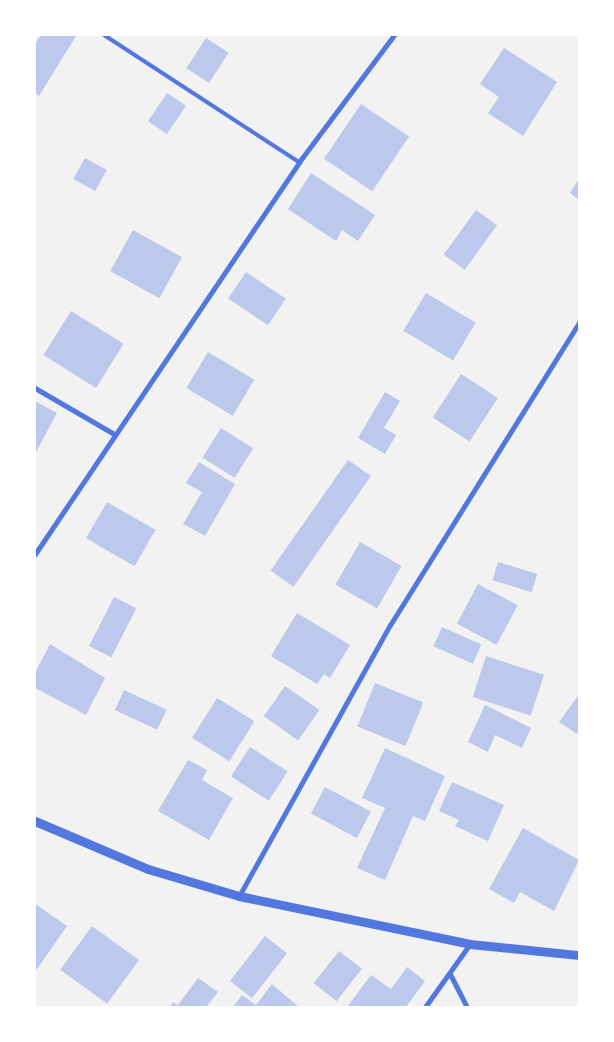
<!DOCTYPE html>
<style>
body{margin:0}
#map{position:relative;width:614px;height:1042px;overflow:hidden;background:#f2f2f2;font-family:"Exo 2",sans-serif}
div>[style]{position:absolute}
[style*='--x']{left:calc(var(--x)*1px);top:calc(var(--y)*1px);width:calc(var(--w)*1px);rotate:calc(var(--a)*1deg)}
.building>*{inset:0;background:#bdc9ec;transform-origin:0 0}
.service>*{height:4px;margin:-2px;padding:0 2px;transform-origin:2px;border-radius:2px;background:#5277de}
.minor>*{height:5px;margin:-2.5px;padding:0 2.5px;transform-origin:2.5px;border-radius:2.5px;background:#5277de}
.tertiary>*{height:9px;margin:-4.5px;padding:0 4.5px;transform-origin:4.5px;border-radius:4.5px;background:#5277de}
span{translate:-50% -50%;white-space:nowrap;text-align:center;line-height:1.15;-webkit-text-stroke:4px #fff;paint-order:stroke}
.frame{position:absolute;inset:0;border:36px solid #fff;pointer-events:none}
</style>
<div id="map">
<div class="building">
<i style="clip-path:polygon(41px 35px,76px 36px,39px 96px,35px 93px,35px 44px)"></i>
<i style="left:206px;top:38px;width:27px;height:36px;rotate:33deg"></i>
<i style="clip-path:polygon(504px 48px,557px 82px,523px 136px,488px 113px,499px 97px,480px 84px)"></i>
<i style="left:167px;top:93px;width:23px;height:34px;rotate:34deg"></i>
<i style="left:361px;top:104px;width:58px;height:66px;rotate:34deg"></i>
<i style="left:85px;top:158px;width:25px;height:24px;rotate:29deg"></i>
<i style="clip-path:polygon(311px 173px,375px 215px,358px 241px,342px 230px,336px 241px,288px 209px)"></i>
<i style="clip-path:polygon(579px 179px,579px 200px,570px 193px)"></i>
<i style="left:476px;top:210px;width:26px;height:55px;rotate:36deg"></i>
<i style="left:133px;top:230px;width:56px;height:47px;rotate:29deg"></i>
<i style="left:246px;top:272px;width:48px;height:32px;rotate:34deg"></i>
<i style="left:426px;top:293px;width:58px;height:44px;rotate:31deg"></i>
<i style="left:71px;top:311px;width:62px;height:52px;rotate:32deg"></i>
<i style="left:208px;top:352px;width:54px;height:42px;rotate:31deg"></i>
<i style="left:461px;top:374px;width:44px;height:52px;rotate:33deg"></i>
<i style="clip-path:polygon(385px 392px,400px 401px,384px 428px,396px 435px,385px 454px,358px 438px)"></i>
<i style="clip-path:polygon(35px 401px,57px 413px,35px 454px)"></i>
<i style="left:221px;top:428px;width:38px;height:35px;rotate:32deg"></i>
<i style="left:348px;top:460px;width:28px;height:135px;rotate:35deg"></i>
<i style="clip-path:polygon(199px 462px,235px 484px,205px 536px,183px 524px,202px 492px,186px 483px)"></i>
<i style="left:107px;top:502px;width:56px;height:42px;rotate:30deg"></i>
<i style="left:360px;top:542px;width:48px;height:49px;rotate:30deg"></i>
<i style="left:498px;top:562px;width:41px;height:19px;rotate:17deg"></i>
<i style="left:478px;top:584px;width:45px;height:45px;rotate:28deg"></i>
<i style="left:114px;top:597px;width:25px;height:55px;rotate:27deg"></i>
<i style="clip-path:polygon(297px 613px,350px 645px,330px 678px,324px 674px,317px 684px,271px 656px)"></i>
<i style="left:442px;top:627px;width:43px;height:21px;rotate:24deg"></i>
<i style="clip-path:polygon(50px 644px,105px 678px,86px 715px,35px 688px,35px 673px)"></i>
<i style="left:486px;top:656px;width:61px;height:43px;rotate:18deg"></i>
<i style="left:375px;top:683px;width:52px;height:47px;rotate:22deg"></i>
<i style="left:285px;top:686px;width:42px;height:37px;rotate:35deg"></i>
<i style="left:124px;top:690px;width:47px;height:22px;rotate:25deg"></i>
<i style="clip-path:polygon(579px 694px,579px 731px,577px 734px,559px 722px)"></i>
<i style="left:217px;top:698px;width:44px;height:47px;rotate:32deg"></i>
<i style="clip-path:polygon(485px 705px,531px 728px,522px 748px,495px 735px,488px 752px,468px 742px)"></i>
<i style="left:250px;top:747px;width:45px;height:35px;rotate:33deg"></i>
<i style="clip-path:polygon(385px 748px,445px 776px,425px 821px,413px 816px,385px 880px,357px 868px,385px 808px,362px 798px)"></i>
<i style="clip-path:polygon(188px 760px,207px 770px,202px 780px,233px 798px,209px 840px,158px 811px)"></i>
<i style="clip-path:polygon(452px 782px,504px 805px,488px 841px,455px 826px,459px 820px,439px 811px)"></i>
<i style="left:325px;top:787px;width:52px;height:30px;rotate:28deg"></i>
<i style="clip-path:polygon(523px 828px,579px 860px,554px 911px,520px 892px,514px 903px,489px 889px)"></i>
<i style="clip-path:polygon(35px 904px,67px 926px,35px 972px)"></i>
<i style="left:92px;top:926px;width:58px;height:54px;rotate:36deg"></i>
<i style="left:265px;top:936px;width:28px;height:57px;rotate:38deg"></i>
<i style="left:339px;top:951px;width:29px;height:41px;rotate:38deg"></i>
<i style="clip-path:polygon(407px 967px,425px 981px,406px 1007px,347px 1007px,371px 975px,391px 989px)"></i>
<i style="clip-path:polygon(198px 978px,218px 992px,206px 1007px,170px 1007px,173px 1002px,178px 1005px)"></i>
<i style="clip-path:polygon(272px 984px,299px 1007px,233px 1007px,242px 995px,256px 1005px)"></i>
</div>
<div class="service">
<i style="--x:104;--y:35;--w:233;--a:33.1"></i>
</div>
<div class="minor">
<i style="--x:35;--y:388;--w:91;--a:30.2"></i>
<i style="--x:35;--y:554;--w:473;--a:-56"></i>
<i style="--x:299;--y:162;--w:159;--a:-53.2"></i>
<i style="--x:239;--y:896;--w:310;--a:-60.9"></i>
<i style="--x:390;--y:625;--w:357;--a:-58"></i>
<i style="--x:450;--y:974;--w:37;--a:63"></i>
<i style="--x:425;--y:1007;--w:77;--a:-54.5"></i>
</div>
<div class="tertiary">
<i style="--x:35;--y:821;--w:123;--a:23"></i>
<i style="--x:148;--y:869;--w:95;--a:16.5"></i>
<i style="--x:239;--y:896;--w:236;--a:11.7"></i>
<i style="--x:470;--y:944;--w:110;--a:5.8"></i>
</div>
<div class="frame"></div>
</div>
